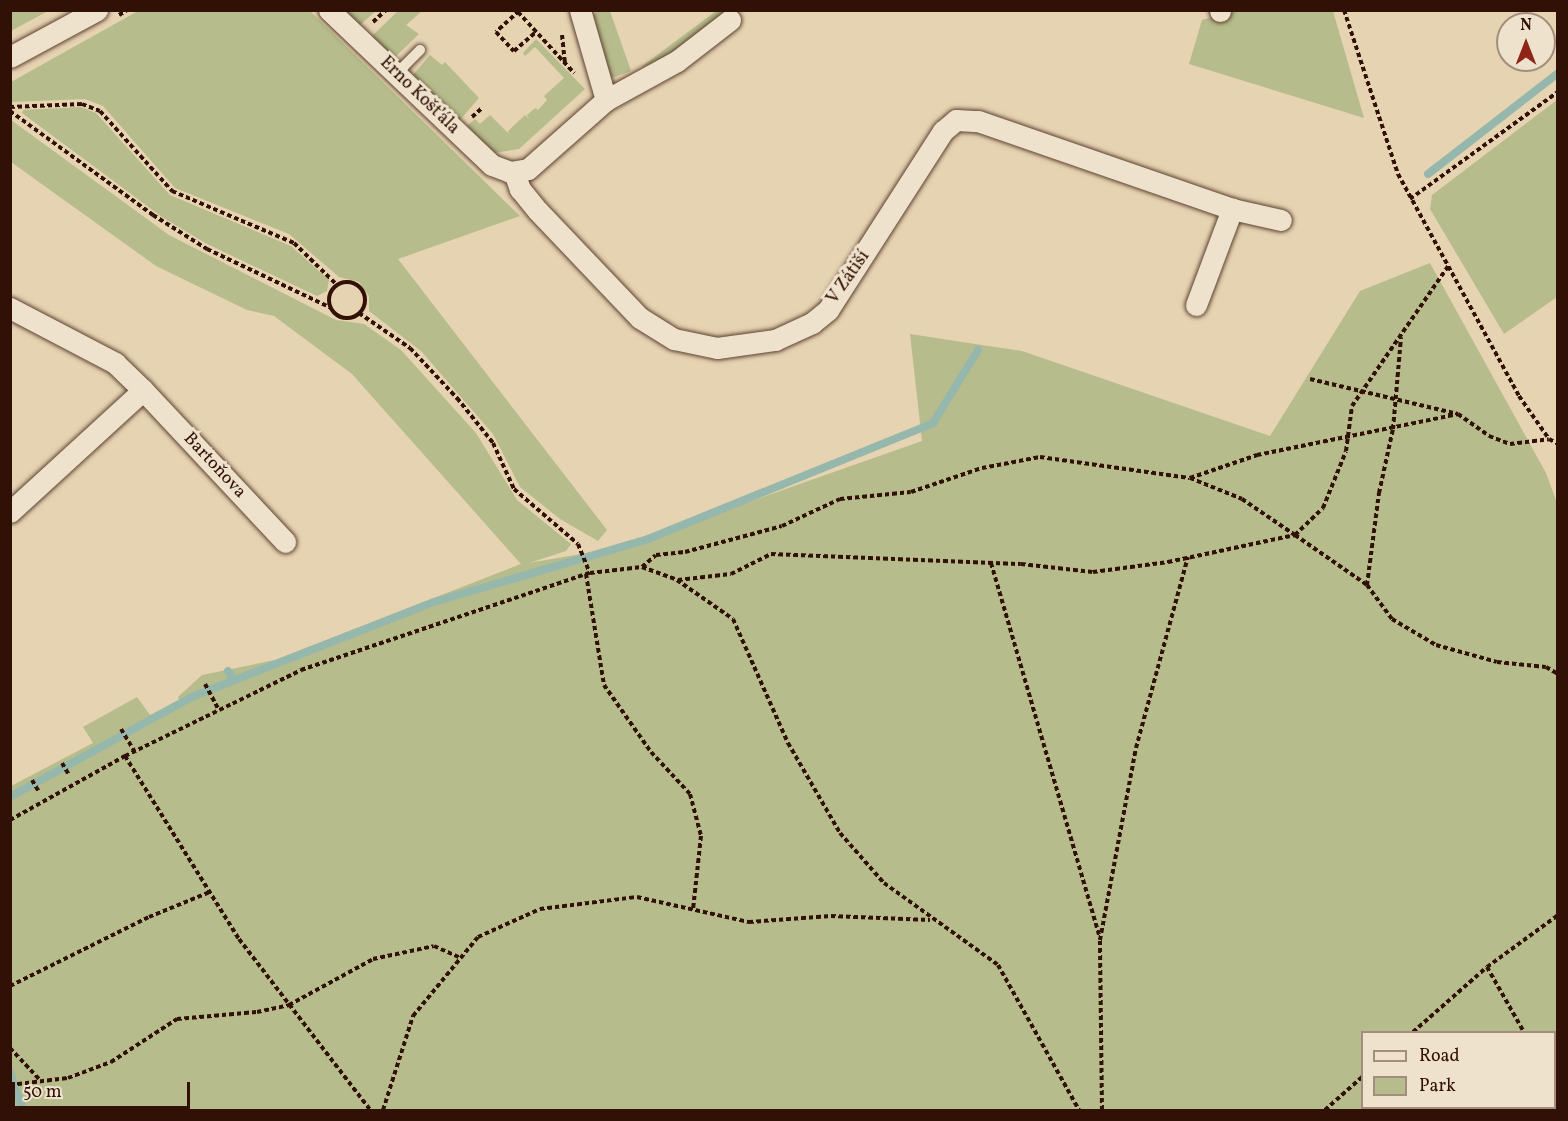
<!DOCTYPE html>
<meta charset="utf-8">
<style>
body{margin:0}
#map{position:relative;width:1568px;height:1121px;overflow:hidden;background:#e6d3b2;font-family:Vollkorn,serif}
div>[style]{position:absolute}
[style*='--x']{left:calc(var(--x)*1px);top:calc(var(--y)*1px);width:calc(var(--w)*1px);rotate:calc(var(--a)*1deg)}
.green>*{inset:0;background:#b6bc8c}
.stream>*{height:8px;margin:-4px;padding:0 4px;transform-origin:4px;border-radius:4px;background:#96b8ac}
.path>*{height:4px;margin-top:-2px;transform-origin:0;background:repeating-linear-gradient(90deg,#311105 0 4.5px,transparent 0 7.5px)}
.path>.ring{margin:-2px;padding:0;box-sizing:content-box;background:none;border:4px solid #311105;border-radius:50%}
.roads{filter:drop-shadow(0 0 2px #5e4230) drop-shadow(0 0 2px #5e4230)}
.lane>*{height:10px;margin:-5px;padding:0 5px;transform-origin:5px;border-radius:5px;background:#efe2cd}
.street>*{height:21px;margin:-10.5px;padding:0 10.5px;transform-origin:10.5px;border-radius:10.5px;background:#efe2cd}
span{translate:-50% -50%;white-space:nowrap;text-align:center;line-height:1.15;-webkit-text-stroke:6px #efe2cd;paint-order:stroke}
.street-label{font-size:18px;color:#311105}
.frame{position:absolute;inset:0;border:12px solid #311105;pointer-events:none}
.legend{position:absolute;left:1361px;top:1031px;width:195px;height:78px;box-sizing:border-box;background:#efe2cd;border:2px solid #a38e7d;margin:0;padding:8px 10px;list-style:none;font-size:18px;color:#311105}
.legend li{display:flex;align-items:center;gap:12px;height:30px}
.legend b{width:30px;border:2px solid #a38e7d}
.north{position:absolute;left:1496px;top:12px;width:60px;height:60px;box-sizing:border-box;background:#efe2cd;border:2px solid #a38e7d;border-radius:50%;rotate:0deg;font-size:16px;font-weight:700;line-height:24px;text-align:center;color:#311105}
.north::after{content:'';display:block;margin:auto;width:21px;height:27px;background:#8f2418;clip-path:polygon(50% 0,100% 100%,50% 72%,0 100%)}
.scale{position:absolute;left:12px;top:1082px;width:178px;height:27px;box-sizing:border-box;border:3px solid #311105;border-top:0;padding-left:8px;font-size:18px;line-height:21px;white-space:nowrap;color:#311105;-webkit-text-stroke:4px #efe2cd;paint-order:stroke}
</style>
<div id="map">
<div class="green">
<i style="clip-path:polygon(11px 10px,48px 10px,48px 11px,11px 31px)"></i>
<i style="clip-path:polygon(138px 11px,310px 11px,520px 216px,398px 259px,607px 530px,598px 541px,560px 519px,520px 487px,493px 434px,421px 351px,369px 311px,369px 296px,359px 282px,339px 277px,289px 234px,175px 188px,103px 106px,85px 99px,11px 102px,11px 82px)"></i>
<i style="clip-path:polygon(345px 11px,376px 11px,360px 25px)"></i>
<i style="clip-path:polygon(398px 11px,422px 11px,406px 25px,419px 34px,394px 58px,372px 36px)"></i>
<i style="clip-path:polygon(598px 11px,610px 11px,631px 71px,609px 79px,591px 17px)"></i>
<i style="clip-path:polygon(716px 11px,728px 11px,664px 59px,641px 67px)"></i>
<i style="clip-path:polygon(1232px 11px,1333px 11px,1364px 118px,1189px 64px,1202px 20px)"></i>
<i style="clip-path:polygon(536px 39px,585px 89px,519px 149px,494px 153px,467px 126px,475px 119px,480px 124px,490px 115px,509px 134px,508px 131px,525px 115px,529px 119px,527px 115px,535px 108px,538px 110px,547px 100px,544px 96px,564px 78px,535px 47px,525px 56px,523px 53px)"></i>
<i style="clip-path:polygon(430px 55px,442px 65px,445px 62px,479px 98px,460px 120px,413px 75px)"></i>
<i style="clip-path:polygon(1557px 100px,1557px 297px,1504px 334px,1430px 209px,1432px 195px)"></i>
<i style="clip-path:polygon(81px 107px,96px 113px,170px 195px,291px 246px,329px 280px,327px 291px,317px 296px,207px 244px,162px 217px,22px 113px,23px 110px)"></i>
<i style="clip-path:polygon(evenodd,11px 120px,169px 235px,336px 320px,364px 324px,401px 350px,476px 433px,517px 500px,571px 544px,566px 551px,529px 563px,621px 547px,922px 441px,910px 334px,1022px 351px,1270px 436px,1360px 291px,1430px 263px,1546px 473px,1557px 503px,1557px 1110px,11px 1110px,11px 786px,93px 743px,83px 727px,137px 697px,150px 715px,179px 701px,178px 697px,202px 675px,275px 660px,521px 564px,352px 374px,274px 316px,247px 310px,156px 266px,11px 162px,11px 120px,1362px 1032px,1554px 1032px,1554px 1108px,1362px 1108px,1362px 1032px)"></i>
</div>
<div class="stream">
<i style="--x:1428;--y:174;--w:165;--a:-37.8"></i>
<i style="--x:228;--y:671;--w:11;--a:56"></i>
<i style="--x:10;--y:797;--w:210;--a:-28.8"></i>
<i style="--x:194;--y:696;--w:258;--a:-21.4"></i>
<i style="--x:434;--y:602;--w:223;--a:-16.4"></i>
<i style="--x:648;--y:539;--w:308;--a:-22.1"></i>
<i style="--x:933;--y:423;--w:86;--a:-58.3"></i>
<i style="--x:10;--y:1072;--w:40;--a:71.1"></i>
</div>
<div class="path">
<i style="--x:1344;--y:10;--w:173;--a:71.8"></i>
<i style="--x:1398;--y:174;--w:253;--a:61.4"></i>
<i style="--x:1519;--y:396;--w:52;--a:55.1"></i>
<i style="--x:1549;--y:439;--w:10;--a:29"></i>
<i style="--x:519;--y:11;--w:31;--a:138"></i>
<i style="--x:496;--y:32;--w:26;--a:47"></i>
<i style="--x:514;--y:51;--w:29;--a:-41"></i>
<i style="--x:518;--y:12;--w:83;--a:47.4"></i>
<i style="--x:119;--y:15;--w:9;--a:-32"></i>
<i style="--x:373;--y:22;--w:18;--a:-43"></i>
<i style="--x:562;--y:35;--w:29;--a:84"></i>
<i style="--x:10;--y:107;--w:72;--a:-2.4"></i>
<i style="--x:82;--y:104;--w:19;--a:21"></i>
<i style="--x:100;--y:111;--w:108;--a:48"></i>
<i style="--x:172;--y:191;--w:133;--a:23.1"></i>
<i style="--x:294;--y:243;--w:60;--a:44.3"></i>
<i style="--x:10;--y:111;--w:177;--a:36"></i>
<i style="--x:153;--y:215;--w:64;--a:32.2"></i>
<i style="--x:207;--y:249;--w:137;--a:25.4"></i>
<i style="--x:472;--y:117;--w:15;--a:-42"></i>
<i style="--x:1410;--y:199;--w:183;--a:-35.9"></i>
<i class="ring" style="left:329px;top:282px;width:32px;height:32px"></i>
<i style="--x:359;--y:313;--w:62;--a:34.5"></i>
<i style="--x:410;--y:348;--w:69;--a:46.8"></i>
<i style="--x:457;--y:398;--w:58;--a:51.3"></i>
<i style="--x:493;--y:443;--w:51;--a:65.5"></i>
<i style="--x:514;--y:489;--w:84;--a:40.7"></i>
<i style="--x:578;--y:544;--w:31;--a:68"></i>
<i style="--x:1310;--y:379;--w:152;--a:13.3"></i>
<i style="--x:1458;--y:414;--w:38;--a:35"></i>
<i style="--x:1489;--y:436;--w:22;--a:21"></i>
<i style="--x:1510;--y:444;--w:39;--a:-7"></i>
<i style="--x:1190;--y:478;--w:56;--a:22"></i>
<i style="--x:1242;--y:499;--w:64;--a:34.2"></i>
<i style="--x:1295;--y:535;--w:88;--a:34.8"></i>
<i style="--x:1367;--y:585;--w:42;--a:53.7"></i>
<i style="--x:1392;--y:619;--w:51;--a:30.6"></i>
<i style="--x:1436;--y:645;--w:63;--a:15.6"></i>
<i style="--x:1497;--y:662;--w:49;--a:5.8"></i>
<i style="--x:1546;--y:667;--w:14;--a:30"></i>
<i style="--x:991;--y:563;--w:391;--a:73.8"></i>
<i style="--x:642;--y:567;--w:18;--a:-41"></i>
<i style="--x:656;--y:555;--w:29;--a:-6"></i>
<i style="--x:685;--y:552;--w:100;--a:-15"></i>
<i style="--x:782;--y:526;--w:64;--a:-25"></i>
<i style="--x:840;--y:499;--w:71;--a:-5.6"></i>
<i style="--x:911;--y:492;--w:75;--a:-18.7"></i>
<i style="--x:982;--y:468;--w:59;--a:-10.7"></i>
<i style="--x:1040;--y:457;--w:151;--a:8"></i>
<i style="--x:1190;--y:478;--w:71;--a:-18.9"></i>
<i style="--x:1257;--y:455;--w:205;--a:-11.5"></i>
<i style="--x:586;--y:574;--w:112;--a:80.8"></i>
<i style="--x:604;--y:685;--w:82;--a:55"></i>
<i style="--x:651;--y:752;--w:57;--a:47.1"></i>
<i style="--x:690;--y:794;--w:43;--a:75.3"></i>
<i style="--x:701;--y:836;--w:74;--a:96.2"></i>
<i style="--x:678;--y:580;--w:53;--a:-6.5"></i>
<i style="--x:731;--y:574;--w:45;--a:-26.6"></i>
<i style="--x:771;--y:554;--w:250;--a:2.3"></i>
<i style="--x:1021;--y:564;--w:72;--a:6.3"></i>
<i style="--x:1093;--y:572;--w:76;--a:-7.6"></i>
<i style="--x:1168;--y:562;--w:130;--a:-12"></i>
<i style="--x:1295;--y:535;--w:39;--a:-44"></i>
<i style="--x:1323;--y:508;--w:61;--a:-68"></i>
<i style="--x:1346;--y:451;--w:45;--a:-82.4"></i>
<i style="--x:1352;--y:406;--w:171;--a:-55.5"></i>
<i style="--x:1367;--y:585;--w:93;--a:-82.6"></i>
<i style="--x:1379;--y:493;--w:66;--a:-77.7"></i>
<i style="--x:1393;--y:429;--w:92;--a:-85"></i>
<i style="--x:205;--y:684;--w:30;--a:62"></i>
<i style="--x:121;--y:729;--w:26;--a:59"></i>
<i style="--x:125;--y:756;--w:216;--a:58.1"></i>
<i style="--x:239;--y:939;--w:215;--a:52.5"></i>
<i style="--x:62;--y:763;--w:14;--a:60"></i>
<i style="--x:32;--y:780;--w:14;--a:60"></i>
<i style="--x:10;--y:820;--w:132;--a:-29.1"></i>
<i style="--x:125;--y:756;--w:196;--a:-26"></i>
<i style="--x:301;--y:670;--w:305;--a:-18.6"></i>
<i style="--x:590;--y:573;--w:52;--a:-6.6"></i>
<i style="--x:642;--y:567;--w:37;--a:20"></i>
<i style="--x:677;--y:580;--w:68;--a:34.9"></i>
<i style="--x:733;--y:619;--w:136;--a:66.1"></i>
<i style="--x:788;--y:743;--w:104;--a:60"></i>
<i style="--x:840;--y:833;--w:67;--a:48.7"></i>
<i style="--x:884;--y:883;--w:140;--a:35.7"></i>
<i style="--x:998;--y:965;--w:166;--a:60.8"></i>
<i style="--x:1487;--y:967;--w:75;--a:60.4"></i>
<i style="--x:10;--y:986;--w:155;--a:-26.4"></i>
<i style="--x:149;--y:917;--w:66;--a:-22.3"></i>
<i style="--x:1413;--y:1032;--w:98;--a:-41.3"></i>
<i style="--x:1487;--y:967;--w:88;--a:-36.2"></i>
<i style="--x:10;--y:1048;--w:45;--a:46.8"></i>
<i style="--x:10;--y:1085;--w:58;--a:-6.9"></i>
<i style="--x:68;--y:1078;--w:46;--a:-20.4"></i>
<i style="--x:111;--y:1062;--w:79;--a:-33.1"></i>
<i style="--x:177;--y:1019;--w:80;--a:-5"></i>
<i style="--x:257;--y:1012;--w:33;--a:-12"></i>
<i style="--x:289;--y:1005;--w:96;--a:-28.7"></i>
<i style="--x:373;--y:959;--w:62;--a:-12"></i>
<i style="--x:434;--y:946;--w:30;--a:24"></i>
<i style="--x:1548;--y:1108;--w:2;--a:63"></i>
<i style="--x:383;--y:1110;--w:99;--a:-72.3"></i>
<i style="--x:413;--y:1016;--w:102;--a:-50.6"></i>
<i style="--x:478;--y:937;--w:68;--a:-24.3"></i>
<i style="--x:540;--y:909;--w:98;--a:-7.1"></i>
<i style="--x:637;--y:897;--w:115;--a:12.6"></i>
<i style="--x:749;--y:922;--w:82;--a:-4.2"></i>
<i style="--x:831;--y:916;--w:99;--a:2.3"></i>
<i style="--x:1102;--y:1110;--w:170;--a:-90.7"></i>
<i style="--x:1100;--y:940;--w:195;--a:-79.4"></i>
<i style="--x:1136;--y:748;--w:198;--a:-74.8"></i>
<i style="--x:1325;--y:1110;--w:50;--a:-41.7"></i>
</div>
<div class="roads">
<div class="lane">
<i style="--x:396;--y:74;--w:34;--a:-45"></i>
</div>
<div class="street">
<i style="--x:329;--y:10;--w:225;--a:43.6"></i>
<i style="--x:492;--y:165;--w:19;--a:21"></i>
<i style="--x:510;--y:172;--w:18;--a:-9"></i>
<i style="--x:528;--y:169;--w:104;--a:-41.5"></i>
<i style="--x:606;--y:100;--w:81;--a:-28.8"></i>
<i style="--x:677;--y:61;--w:67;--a:-37.7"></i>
<i style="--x:580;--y:10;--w:94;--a:73.9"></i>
<i style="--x:1220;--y:10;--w:1;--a:90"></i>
<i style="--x:10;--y:57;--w:99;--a:-28.4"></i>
<i style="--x:514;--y:172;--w:18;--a:71"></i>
<i style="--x:520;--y:189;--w:28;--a:51"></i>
<i style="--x:538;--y:211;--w:148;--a:46.4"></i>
<i style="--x:640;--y:318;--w:40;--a:32"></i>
<i style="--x:674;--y:339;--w:44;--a:11.8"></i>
<i style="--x:717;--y:348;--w:59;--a:-7.9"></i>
<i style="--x:775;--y:340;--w:41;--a:-24.7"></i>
<i style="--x:812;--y:323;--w:21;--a:-39"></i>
<i style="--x:828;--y:310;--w:213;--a:-57.3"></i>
<i style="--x:943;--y:131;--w:17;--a:-40"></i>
<i style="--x:956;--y:120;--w:22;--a:3"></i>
<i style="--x:978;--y:121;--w:269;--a:19.1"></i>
<i style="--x:1232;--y:209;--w:50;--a:12.7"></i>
<i style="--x:1196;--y:305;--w:103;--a:-69.4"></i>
<i style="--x:10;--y:308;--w:119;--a:27.6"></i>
<i style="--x:115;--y:363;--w:39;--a:44"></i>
<i style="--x:10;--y:512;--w:180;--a:-42.5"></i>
<i style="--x:143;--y:390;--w:208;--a:46.9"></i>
</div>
</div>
<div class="street-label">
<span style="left:419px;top:96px;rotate:44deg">Erno Košťála</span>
<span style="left:849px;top:278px;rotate:-55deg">V Zátiší</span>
<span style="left:214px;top:466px;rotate:47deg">Bartoňova</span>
</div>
<div class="frame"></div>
<ul class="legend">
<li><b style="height:8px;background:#efe2cd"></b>Road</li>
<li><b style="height:16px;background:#b6bc8c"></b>Park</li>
</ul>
<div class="north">N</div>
<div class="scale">50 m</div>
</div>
